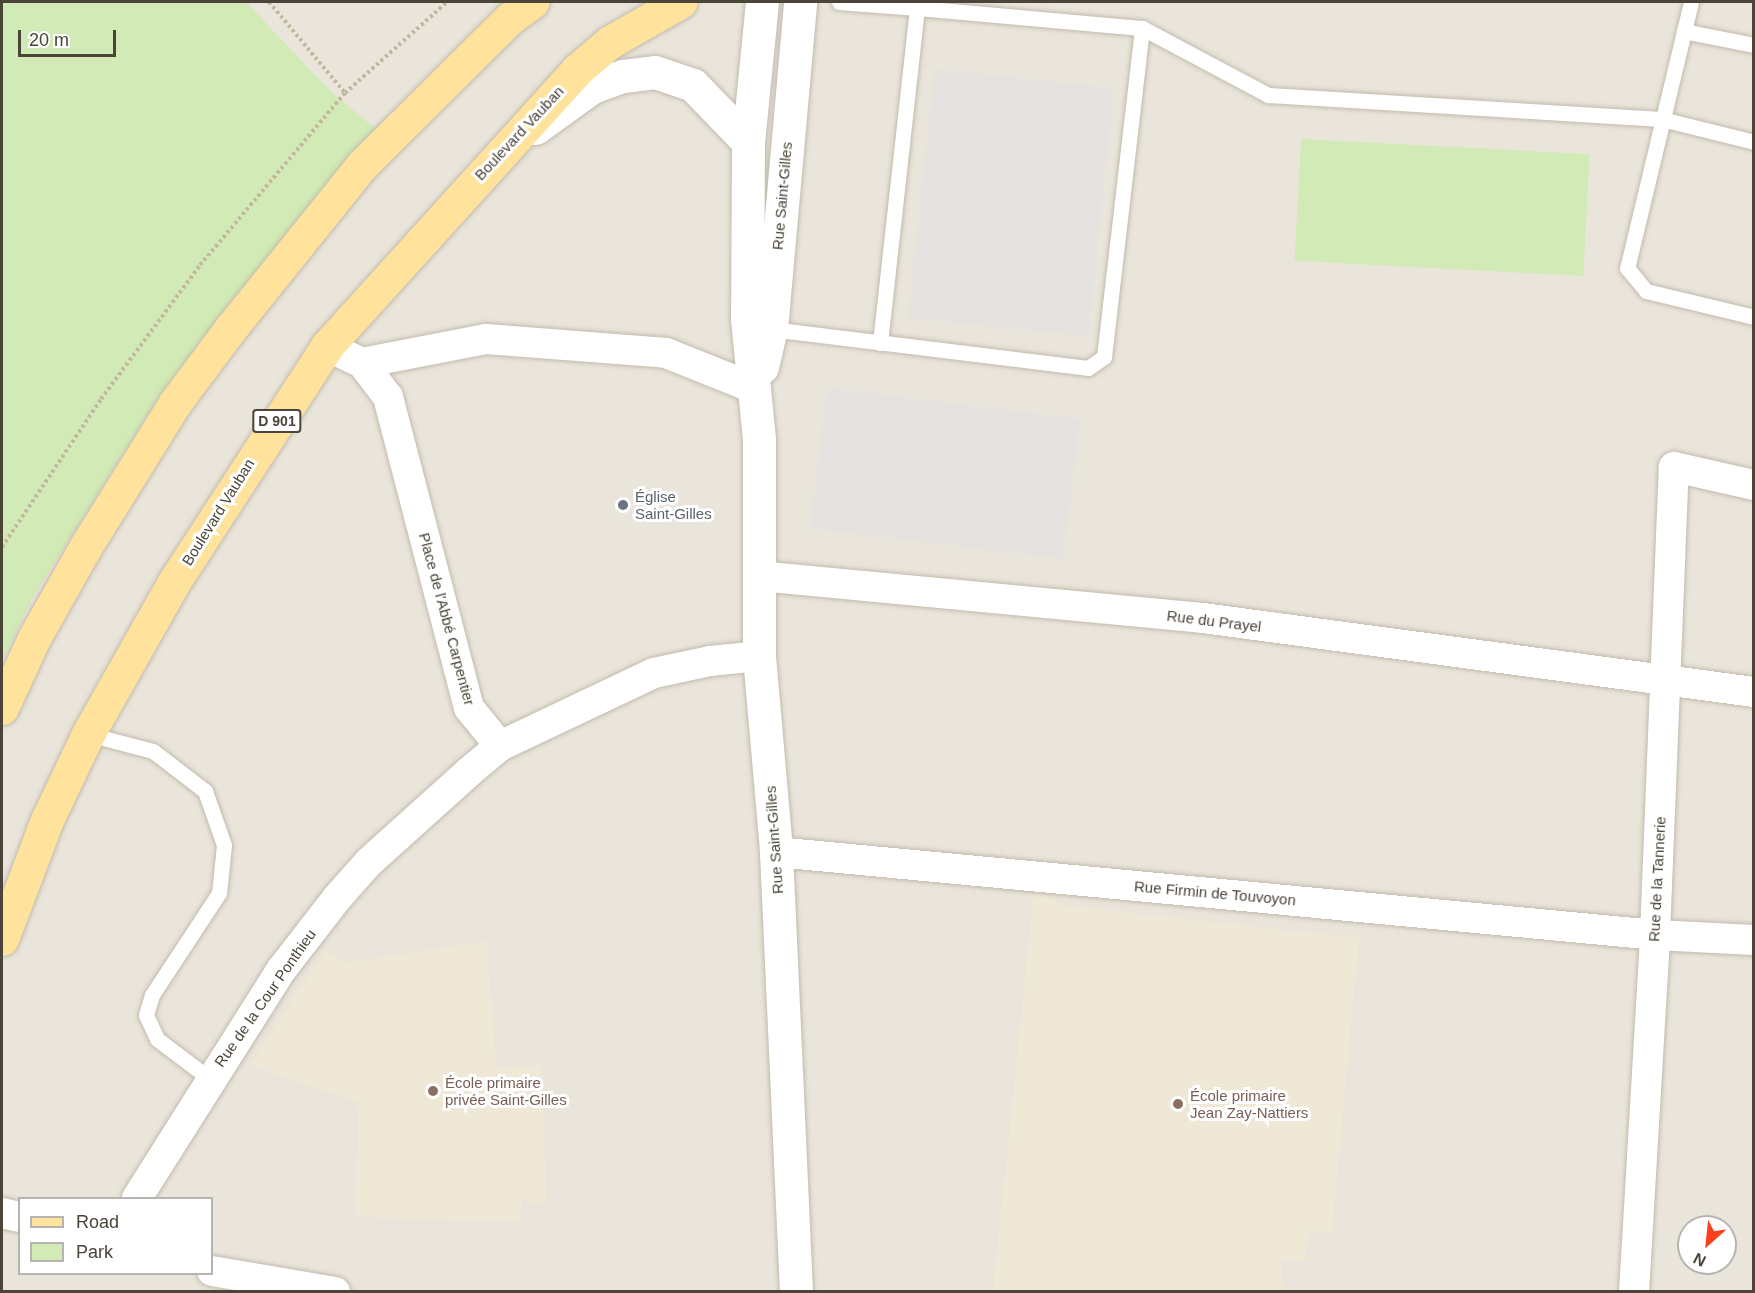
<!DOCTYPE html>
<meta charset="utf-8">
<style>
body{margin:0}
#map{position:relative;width:1755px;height:1293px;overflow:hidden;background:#f6f3ec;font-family:Arial,sans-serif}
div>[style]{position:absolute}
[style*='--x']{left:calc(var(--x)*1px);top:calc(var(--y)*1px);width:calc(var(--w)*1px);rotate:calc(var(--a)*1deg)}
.residential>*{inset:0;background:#eae5da}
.education>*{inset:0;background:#efe8d6}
.green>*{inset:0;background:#d2eab5;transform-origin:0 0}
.parking>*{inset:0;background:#e5e3e0;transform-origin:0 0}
.path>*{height:4px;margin-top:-2px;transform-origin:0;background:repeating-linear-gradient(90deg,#c4b79f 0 3px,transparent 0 6px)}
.roads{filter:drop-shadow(0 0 2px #c2bbae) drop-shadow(0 0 2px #c2bbae)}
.service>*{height:15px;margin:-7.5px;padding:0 7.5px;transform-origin:7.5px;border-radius:7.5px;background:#fff}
.minor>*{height:30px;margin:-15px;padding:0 15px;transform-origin:15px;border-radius:15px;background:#fff}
.tertiary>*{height:33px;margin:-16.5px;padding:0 16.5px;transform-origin:16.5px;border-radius:16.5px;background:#fff}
.primary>*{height:33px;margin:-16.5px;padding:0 16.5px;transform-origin:16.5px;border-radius:16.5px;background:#ffe39c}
.dots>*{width:16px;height:16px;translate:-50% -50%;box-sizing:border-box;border:3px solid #fff;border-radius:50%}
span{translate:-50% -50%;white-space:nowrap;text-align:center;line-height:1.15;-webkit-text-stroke:6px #fff;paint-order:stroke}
.shield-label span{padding:2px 4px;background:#fff;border:2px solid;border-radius:4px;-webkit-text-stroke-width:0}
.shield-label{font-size:14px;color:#4b4439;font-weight:700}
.street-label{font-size:15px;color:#4b4439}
.worship-label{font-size:15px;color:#5b616d}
.left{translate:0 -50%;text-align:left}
.education-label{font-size:15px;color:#785e54}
.frame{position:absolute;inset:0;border:3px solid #4b4439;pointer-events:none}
.legend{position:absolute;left:18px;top:1197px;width:195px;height:78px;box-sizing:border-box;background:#fff;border:2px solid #b7b4b0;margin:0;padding:8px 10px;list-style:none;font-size:18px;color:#4b4439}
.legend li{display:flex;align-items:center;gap:12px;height:30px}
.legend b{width:30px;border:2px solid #b7b4b0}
.north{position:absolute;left:1677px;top:1215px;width:60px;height:60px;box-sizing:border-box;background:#fff;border:2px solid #b7b4b0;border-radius:50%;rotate:207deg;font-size:16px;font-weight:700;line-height:24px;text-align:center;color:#4b4439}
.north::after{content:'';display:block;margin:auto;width:21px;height:27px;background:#fc3f1d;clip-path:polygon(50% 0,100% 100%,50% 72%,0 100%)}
.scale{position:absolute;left:18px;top:30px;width:98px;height:27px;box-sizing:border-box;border:3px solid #4b4439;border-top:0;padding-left:8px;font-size:18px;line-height:21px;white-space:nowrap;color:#4b4439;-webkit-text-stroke:4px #fff;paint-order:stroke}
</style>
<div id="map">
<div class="residential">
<i style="clip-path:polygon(evenodd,2px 2px,1753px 2px,1753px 1291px,2px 1292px,2px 2px,20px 1198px,212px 1198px,212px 1274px,20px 1274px,20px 1198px,2px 2px,1689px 1227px,1725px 1227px,1725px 1263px,1689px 1263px,1689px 1227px)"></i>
</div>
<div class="education">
<i style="clip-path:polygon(1034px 891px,1065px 906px,1359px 938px,1332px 1232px,1308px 1231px,1306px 1260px,1282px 1259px,1283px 1291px,993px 1292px)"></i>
<i style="clip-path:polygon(487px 941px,496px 1067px,541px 1065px,547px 1203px,523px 1201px,518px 1221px,358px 1217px,355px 1213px,359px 1103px,250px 1065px,325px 950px,345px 963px)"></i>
</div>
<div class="green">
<i style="clip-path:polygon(2px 2px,246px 2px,331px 92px,377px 130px,165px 387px,34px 595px,2px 661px)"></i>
<i style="left:1301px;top:139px;width:289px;height:122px;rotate:3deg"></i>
</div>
<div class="parking">
<i style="left:934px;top:69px;width:181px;height:250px;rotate:6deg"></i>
<i style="left:827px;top:388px;width:255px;height:141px;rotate:7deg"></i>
</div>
<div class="path">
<i style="--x:269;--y:2;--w:119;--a:50.1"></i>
<i style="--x:2;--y:547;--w:178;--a:-56.2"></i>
<i style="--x:101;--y:399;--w:167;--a:-53.5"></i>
<i style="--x:200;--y:265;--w:225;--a:-49.9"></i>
<i style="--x:345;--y:93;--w:137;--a:-41.7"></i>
</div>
<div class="roads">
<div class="service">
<i style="--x:839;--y:2;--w:78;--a:4.4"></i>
<i style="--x:1691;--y:2;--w:274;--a:103.5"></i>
<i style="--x:1627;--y:268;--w:30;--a:50"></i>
<i style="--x:1646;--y:291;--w:111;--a:13.5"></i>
<i style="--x:1684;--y:31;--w:71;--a:11.3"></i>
<i style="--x:771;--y:329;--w:319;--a:7"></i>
<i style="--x:1088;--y:368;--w:19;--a:-35"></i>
<i style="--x:1104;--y:357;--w:331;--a:-83.4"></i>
<i style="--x:880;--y:343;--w:337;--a:-83.7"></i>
<i style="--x:917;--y:8;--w:226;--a:5.1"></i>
<i style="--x:1142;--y:28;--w:143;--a:28"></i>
<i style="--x:1268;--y:95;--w:395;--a:3.5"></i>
<i style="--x:1662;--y:119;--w:95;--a:14"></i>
<i style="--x:88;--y:734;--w:67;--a:14.7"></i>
<i style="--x:153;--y:751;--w:66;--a:37.6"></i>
<i style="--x:205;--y:791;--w:57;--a:70.6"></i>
<i style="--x:224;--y:845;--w:48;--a:95.9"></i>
<i style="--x:219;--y:893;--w:122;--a:123.3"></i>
<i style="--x:152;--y:995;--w:21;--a:107"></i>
<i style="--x:146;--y:1015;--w:26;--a:65"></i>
<i style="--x:157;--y:1039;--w:66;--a:37"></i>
</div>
<div class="minor">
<i style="--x:327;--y:346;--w:39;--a:26"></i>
<i style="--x:362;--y:363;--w:126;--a:-11"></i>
<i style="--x:486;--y:339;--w:181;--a:4.4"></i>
<i style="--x:666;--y:353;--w:97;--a:21.8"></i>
<i style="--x:362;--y:363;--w:43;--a:52.6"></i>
<i style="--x:388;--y:397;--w:321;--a:75.4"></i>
<i style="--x:469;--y:708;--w:49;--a:50.8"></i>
<i style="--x:759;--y:576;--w:446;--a:5.4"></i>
<i style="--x:1203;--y:618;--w:556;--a:7.65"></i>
<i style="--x:776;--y:852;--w:883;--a:5.39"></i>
<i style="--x:1655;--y:935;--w:99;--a:2.9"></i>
<i style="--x:137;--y:1198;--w:271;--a:-57.7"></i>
<i style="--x:282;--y:969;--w:90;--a:-52.2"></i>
<i style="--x:337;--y:898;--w:48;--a:-48.4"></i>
<i style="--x:369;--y:862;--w:136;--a:-42"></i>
<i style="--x:470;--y:771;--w:39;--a:-40"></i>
<i style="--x:500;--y:746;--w:170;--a:-25.4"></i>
<i style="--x:654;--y:673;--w:57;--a:-12.1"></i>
<i style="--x:710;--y:661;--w:49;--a:-5.8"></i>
<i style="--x:2;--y:1213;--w:18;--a:13"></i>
<i style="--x:212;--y:1271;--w:125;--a:9.7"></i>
<i style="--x:1634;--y:1292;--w:358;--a:-86.6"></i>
<i style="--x:1655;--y:935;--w:468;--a:-87.7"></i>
<i style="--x:1674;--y:467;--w:82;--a:12.7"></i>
</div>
<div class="tertiary">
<i style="--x:762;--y:2;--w:141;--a:95.7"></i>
<i style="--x:748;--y:142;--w:177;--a:90.3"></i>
<i style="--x:747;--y:319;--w:121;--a:84.3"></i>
<i style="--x:759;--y:439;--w:217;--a:90"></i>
<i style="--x:759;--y:656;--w:197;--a:85"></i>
<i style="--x:776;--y:852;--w:440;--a:87.4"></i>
<i style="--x:535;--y:128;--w:70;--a:-35.7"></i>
<i style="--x:592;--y:87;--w:33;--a:-20"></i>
<i style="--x:623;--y:76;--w:32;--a:-7"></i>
<i style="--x:655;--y:72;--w:40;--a:18.9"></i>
<i style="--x:693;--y:85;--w:79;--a:46"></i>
<i style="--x:762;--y:367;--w:39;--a:-77"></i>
<i style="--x:771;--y:329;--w:328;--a:-84.9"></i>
</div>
<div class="primary">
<i style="--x:2;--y:708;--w:77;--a:-65.4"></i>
<i style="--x:34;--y:638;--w:106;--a:-60.5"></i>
<i style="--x:86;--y:546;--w:168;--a:-58.1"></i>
<i style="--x:175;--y:403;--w:94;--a:-53.3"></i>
<i style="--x:231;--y:328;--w:209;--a:-51.2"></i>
<i style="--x:362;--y:165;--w:207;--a:-44.8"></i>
<i style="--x:509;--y:19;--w:29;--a:-36"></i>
<i style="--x:2;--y:939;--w:127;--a:-69.3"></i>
<i style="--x:47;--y:820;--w:95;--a:-64.5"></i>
<i style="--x:88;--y:734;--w:175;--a:-60.5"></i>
<i style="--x:174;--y:582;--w:281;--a:-57"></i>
<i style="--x:327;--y:346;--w:372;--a:-47.8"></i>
<i style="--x:577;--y:70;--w:43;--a:-40.3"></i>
<i style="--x:610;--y:42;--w:81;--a:-29.7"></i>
</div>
</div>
<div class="dots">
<i style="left:623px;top:505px;background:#6b7280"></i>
<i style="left:433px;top:1091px;background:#8d6e63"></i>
<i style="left:1178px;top:1104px;background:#8d6e63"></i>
</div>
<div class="shield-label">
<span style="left:277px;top:421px">D 901</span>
</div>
<div class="street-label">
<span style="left:519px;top:133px;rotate:-47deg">Boulevard Vauban</span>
<span style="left:782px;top:196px;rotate:-85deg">Rue Saint-Gilles</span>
<span style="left:218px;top:512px;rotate:-58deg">Boulevard Vauban</span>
<span style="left:447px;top:619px;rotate:75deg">Place de l'Abbé Carpentier</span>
<span style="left:1214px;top:621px;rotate:7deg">Rue du Prayel</span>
<span style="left:774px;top:840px;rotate:-94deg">Rue Saint-Gilles</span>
<span style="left:1657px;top:879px;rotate:-87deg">Rue de la Tannerie</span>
<span style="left:1215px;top:893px;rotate:5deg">Rue Firmin de Touvoyon</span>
<span style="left:265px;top:998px;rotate:-55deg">Rue de la Cour Ponthieu</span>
</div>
<div class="worship-label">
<span class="left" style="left:635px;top:505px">Église<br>Saint-Gilles</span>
</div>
<div class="education-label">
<span class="left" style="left:445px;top:1091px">École primaire<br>privée Saint-Gilles</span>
<span class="left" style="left:1190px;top:1104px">École primaire<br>Jean Zay-Nattiers</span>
</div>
<div class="frame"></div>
<ul class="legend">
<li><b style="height:8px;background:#ffe39c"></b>Road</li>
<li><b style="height:16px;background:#d2eab5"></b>Park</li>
</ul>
<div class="north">N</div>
<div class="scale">20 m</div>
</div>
